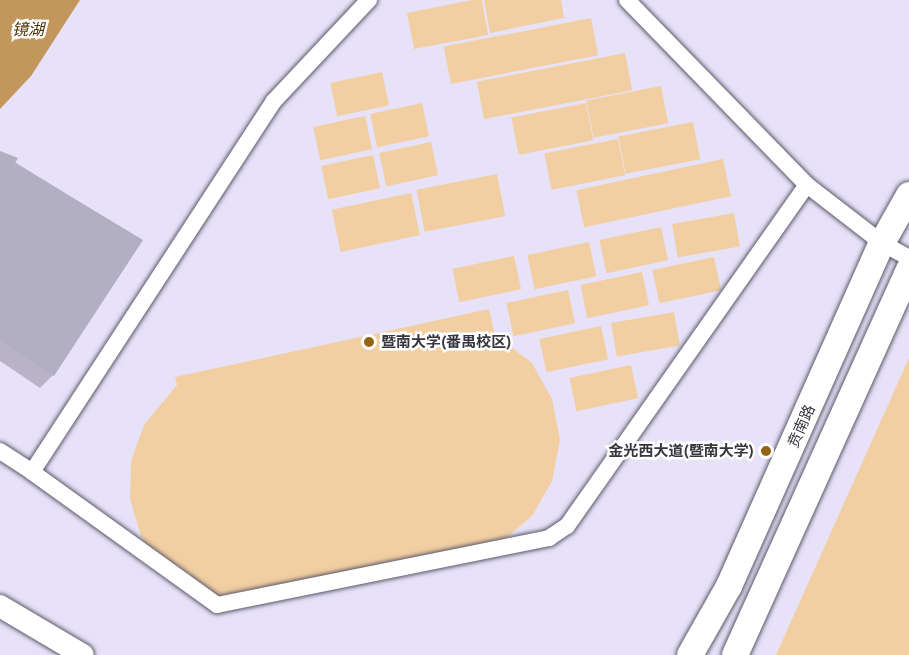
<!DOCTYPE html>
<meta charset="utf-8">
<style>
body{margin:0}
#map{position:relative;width:909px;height:655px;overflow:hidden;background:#e7e2f7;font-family:Ubuntu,"Noto Sans SC",sans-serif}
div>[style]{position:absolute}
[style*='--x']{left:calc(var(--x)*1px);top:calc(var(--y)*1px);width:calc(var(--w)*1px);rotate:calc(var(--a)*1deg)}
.green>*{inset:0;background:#f2cfa2;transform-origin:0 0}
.water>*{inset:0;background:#c3975c}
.shadow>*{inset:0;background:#0003}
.building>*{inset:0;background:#b3afc3}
.roads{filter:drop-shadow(0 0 2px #5d596b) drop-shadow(0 0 2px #5d596b)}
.minor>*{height:16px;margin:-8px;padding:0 8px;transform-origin:8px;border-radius:8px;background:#fff}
.secondary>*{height:22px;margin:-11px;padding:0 11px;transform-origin:11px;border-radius:11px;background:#fff}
.primary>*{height:26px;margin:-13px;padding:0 13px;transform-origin:13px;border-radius:13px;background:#fff}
.dots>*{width:16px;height:16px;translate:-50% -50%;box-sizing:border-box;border:3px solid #fff;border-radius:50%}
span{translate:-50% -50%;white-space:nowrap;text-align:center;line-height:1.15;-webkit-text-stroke:5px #fff;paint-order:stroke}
.poi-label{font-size:15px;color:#37363e;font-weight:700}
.left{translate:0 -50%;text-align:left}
.right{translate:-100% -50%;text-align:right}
.street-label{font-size:15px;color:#37363e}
.water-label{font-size:16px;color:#4e3100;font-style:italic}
</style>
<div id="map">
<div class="green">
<i style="clip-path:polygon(472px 0,482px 0,488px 35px,414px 49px,407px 13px)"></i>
<i style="clip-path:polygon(484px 0,561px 0,564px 18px,490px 33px)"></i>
<i style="left:591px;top:18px;width:38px;height:150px;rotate:79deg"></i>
<i style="left:625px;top:53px;width:38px;height:151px;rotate:79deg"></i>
<i style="left:382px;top:72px;width:34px;height:53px;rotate:78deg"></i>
<i style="left:661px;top:86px;width:38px;height:76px;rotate:79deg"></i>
<i style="left:422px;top:103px;width:34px;height:53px;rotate:78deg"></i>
<i style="left:586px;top:103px;width:38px;height:76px;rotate:79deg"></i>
<i style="left:365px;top:116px;width:34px;height:53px;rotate:78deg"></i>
<i style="left:693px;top:122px;width:38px;height:76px;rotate:79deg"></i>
<i style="left:618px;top:139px;width:37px;height:75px;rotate:79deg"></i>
<i style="left:431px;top:142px;width:34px;height:53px;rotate:78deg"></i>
<i style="left:373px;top:155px;width:34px;height:53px;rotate:78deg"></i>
<i style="left:723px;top:159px;width:38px;height:150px;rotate:78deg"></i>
<i style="left:497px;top:174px;width:43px;height:82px;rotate:79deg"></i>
<i style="left:411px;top:193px;width:43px;height:81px;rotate:78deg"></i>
<i style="left:734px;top:213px;width:34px;height:63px;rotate:80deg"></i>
<i style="left:661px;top:227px;width:34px;height:63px;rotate:78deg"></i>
<i style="left:589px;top:242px;width:35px;height:63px;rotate:78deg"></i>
<i style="left:514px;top:256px;width:34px;height:63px;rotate:78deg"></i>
<i style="left:714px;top:257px;width:34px;height:63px;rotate:78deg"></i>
<i style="left:642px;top:272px;width:34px;height:63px;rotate:78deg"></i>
<i style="left:568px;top:290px;width:34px;height:63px;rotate:78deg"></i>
<i style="clip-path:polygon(489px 309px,495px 335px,532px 363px,552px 399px,560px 440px,552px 481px,532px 516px,500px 543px,247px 604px,194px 590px,163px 567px,141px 536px,130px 499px,131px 461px,144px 425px,177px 385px,175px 377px)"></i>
<i style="left:674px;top:312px;width:34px;height:64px;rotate:80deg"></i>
<i style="left:601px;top:326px;width:34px;height:63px;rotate:78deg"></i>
<i style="clip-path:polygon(909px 358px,909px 655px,776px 655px)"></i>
<i style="left:631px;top:365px;width:34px;height:63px;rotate:78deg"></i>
</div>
<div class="water">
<i style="clip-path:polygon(0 0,80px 0,31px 76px,0 109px)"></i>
</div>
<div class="shadow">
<i style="clip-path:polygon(0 153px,141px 240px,53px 375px,40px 388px,0 361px)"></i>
</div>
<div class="building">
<i style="clip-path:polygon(0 151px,18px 158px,15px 163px,143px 240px,54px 376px,0 340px)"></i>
</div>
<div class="roads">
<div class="minor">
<i style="--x:627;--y:0;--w:258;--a:45.8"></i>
<i style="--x:807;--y:185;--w:95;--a:37.7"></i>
<i style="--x:882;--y:243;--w:31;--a:29"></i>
<i style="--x:0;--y:451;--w:38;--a:33"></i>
<i style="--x:32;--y:472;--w:443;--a:-56.9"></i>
<i style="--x:274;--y:101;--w:139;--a:-46.8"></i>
<i style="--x:32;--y:472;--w:228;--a:35.7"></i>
<i style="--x:217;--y:605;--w:339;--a:-11.4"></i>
<i style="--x:549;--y:538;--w:22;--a:-34"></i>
<i style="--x:567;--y:526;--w:417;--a:-54.9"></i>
</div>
<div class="secondary">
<i style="--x:0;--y:606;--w:96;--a:30.6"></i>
</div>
<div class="primary">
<i style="--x:690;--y:655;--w:79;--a:-60.5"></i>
<i style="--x:729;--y:586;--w:376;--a:-66"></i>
<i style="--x:882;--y:243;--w:55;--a:-60.6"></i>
<i style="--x:735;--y:655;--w:423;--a:-65.7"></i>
</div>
</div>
<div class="dots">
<i style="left:369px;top:342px;background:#946414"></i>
<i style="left:766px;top:451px;background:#946414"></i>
</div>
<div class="poi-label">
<span class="left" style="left:381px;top:342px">暨南大学(番禺校区)</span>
<span class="right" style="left:754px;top:451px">金光西大道(暨南大学)</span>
</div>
<div class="street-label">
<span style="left:801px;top:426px;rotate:-66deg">贲南路</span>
</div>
<div class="water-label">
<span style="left:28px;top:29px">镜湖</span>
</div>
</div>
